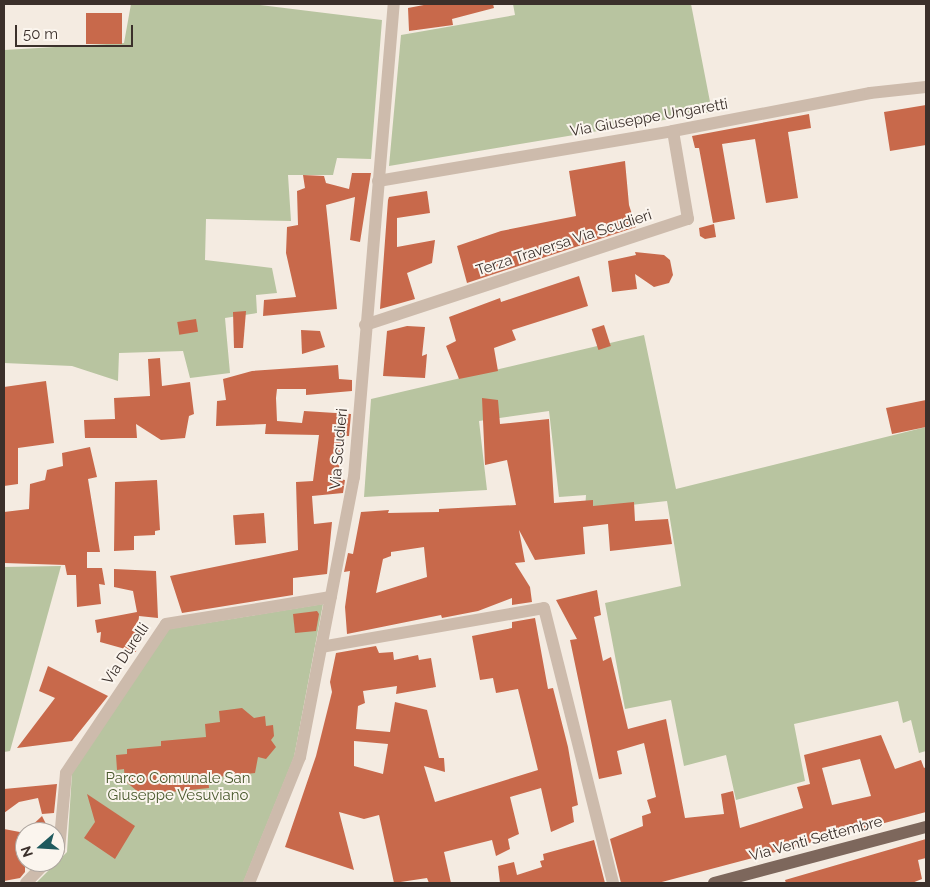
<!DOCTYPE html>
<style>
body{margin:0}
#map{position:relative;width:930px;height:887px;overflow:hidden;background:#f4ebe1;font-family:Raleway,sans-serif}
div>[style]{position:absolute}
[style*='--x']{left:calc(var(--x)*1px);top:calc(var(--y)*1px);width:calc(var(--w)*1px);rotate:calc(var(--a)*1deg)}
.green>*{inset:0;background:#b8c4a0}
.building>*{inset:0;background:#c8694b;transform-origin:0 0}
.minor>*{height:12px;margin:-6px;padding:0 6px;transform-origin:6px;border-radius:6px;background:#cdbbac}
.major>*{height:12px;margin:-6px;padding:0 6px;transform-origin:6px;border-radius:6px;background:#7d675c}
span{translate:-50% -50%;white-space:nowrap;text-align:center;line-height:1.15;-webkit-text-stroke:4px #fbf5ee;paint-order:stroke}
.street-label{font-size:15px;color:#3b302b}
.park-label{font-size:15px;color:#4a5a2e}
.frame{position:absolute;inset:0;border:5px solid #3b302b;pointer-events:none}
.north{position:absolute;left:15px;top:822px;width:50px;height:50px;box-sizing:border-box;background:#fbf5ee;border:1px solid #aea6a0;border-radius:50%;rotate:251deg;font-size:14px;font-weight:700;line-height:20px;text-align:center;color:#3b302b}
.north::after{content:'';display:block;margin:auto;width:18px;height:22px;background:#1f5a5e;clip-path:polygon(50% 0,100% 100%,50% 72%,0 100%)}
.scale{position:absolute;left:15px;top:25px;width:118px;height:22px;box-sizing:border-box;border:2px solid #3b302b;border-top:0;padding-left:6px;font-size:15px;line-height:18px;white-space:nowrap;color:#3b302b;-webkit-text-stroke:4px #fbf5ee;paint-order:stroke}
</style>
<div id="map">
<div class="green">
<i style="clip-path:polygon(131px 4px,252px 4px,382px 20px,371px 159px,337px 158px,333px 175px,288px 175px,291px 221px,206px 219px,205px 260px,272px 268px,277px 293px,256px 295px,257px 313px,225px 318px,230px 373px,190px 378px,183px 351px,119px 353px,118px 381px,72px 366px,4px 363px,4px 50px,124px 43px)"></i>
<i style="clip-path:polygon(513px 4px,691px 4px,712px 112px,389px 166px,401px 35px,515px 15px)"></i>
<i style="clip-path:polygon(644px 335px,676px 489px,926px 427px,926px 751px,919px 753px,911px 720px,903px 723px,898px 701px,794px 724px,805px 781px,736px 800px,726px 755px,684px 766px,671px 700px,625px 709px,605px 603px,681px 586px,667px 501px,585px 510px,586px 495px,559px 497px,549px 411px,479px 421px,487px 490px,364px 497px,371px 399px)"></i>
<i style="clip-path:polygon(61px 566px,10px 751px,4px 752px,4px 567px)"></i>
<i style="clip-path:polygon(323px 604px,294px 757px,243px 883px,36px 883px,67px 852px,72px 773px,169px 629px)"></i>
</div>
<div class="building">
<i style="clip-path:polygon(429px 4px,493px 4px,494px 8px,452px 19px,453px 25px,409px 31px,408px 8px)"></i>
<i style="left:122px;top:13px;width:31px;height:36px;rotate:90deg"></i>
<i style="clip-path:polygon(926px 105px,926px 145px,890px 151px,884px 112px)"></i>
<i style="clip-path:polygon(809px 114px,811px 128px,788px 132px,798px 198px,766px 203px,755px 139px,722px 144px,735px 219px,713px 223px,699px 148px,695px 148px,692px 136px)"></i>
<i style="clip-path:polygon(625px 161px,629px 205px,636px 227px,467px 283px,457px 246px,501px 231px,576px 216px,569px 171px)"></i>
<i style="clip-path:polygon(352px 173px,371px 173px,360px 242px,350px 240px,355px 197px,326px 205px,337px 309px,263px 316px,264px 300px,296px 297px,286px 253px,287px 227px,298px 225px,297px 191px,305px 188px,303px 175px,324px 176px,326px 183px,349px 189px)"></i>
<i style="clip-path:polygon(427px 191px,430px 213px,397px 218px,397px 247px,435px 240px,432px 263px,407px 273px,415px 299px,380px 309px,388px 200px,389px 197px)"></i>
<i style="clip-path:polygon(714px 224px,716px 237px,705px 239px,700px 236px,699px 228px)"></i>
<i style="clip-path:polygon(635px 252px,664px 255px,670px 260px,673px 275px,669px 283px,654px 287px,635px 274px,637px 289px,612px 292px,608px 261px,636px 255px)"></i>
<i style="clip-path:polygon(579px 276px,588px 306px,512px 330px,516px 340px,494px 348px,498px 371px,459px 379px,446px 346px,456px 341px,449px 317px,500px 298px,501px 302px)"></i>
<i style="clip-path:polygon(246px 311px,243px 348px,234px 348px,233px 312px)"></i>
<i style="left:196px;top:319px;width:13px;height:19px;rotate:81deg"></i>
<i style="left:604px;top:325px;width:22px;height:13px;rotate:72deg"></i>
<i style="clip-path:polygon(407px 326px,425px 327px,422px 356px,427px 354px,425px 378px,383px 376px,387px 331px)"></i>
<i style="clip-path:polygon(301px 330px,320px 331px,325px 347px,302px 354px)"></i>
<i style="clip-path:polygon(160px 358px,162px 386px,190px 382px,194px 414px,189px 416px,185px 438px,161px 440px,136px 424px,137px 438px,85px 438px,84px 420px,115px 419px,114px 398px,150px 396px,148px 359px)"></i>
<i style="clip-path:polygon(338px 365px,339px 379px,352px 380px,352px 391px,306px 395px,306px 389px,277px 389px,276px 398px,277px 421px,302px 423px,304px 411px,351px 414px,349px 436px,342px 436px,338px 479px,345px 480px,343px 493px,312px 496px,314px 524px,332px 522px,327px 574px,293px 578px,293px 595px,182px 613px,170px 576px,298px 550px,296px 482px,313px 481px,319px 435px,265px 434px,266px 424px,216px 426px,217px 401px,226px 400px,223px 379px,252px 371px)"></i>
<i style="clip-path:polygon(46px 381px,54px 443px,18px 448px,18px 484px,4px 486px,4px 387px)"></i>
<i style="clip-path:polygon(evenodd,482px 398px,498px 400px,500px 424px,549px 419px,554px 503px,593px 500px,593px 506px,634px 502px,635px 521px,668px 519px,672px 544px,610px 551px,608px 524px,583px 527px,585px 554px,535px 560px,519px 530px,525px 562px,515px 563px,530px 587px,532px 602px,512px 605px,512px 598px,478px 611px,442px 618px,441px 615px,347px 634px,345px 607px,350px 571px,344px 572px,348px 553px,353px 554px,361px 512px,389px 510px,388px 513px,439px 512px,439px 509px,516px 505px,507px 460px,485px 465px,482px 398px,424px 547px,427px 577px,376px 593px,383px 559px,391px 556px,391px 552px,424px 547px)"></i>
<i style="clip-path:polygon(926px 400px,926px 427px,892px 434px,886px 408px)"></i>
<i style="clip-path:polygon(90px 447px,97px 477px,88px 479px,100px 552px,87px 552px,87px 568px,102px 568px,105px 585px,99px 584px,101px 604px,77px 607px,76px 575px,67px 575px,65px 565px,4px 563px,4px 512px,29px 509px,30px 484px,45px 480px,47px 470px,63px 466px,62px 453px)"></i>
<i style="clip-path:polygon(157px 480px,160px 530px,155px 531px,155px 535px,134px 536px,134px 550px,114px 551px,115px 482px)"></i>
<i style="left:264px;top:513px;width:30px;height:31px;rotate:86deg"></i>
<i style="clip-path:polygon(114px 569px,156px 571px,158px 618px,139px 616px,136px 652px,100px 642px,101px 632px,97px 633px,95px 620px,137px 612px,133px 591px,114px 587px)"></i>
<i style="clip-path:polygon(evenodd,597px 590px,601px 615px,594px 617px,603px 661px,611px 657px,628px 729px,666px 719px,685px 818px,724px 814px,721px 794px,733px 791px,740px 828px,803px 808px,797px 787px,810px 784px,804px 755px,881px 735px,895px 769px,921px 760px,924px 768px,926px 767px,926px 812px,658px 883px,621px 883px,610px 839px,643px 826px,642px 816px,651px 813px,647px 800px,656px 797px,644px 743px,617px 751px,622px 774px,599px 779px,570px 640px,577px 639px,556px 600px,597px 590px,860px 759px,871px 796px,832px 805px,822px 768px,860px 759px)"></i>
<i style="clip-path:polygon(317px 611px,319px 614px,316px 631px,295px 633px,293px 614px)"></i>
<i style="clip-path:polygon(evenodd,535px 618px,548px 689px,553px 688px,568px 747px,578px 805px,572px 807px,574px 822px,551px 832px,541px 788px,510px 797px,519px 834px,508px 839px,510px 849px,496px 856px,492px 840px,444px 852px,451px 883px,429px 883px,427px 878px,394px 883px,379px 815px,364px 819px,339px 812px,354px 870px,285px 847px,316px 756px,332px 692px,330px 682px,336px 653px,376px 646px,379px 653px,393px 652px,394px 660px,418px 655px,419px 660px,431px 658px,436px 687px,396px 694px,397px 686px,363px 691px,365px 703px,358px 706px,356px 729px,390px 732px,395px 702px,427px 710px,439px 758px,444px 758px,445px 772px,424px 766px,435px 802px,538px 770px,518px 689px,496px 693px,493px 678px,480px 680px,472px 636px,512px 628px,512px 622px,535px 618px,354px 741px,388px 744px,383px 774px,354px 766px,354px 741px)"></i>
<i style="clip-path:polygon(48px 666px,108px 696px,72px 741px,17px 748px,55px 698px,39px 691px)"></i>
<i style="clip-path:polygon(242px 708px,254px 718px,265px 716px,266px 726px,273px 725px,274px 736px,271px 740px,276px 747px,266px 759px,258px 757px,255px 773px,208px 778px,209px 788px,142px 795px,125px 781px,124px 769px,117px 770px,116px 755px,127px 754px,127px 749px,161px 746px,161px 741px,206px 737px,205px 724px,220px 722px,219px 711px)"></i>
<i style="clip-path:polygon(57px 784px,54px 813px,42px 814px,38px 798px,19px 802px,4px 813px,4px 789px)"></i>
<i style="clip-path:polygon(87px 794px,135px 826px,115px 859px,84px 838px,95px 822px)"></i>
<i style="clip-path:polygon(42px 816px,50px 832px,25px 832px)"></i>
<i style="clip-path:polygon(4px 829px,25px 833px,25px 872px,20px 878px,4px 881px)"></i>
<i style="clip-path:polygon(926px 839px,926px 858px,918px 860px,922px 879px,912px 883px,786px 883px,785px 880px)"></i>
<i style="clip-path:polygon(594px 840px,605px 883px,500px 883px,498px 866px,514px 862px,517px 875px,542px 867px,540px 861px,544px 860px,543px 854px)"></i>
</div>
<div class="minor">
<i style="--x:378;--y:181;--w:299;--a:-9.6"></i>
<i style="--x:673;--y:131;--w:201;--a:-10.9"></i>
<i style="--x:870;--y:93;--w:56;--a:-6.1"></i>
<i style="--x:365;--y:325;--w:340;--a:-18.2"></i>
<i style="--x:688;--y:219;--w:89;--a:-99.7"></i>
<i style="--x:321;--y:647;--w:226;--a:-9.9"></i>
<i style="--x:544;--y:608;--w:284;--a:75.9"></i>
<i style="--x:55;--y:853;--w:5;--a:-37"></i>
<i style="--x:59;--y:850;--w:77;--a:-84.8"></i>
<i style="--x:66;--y:773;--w:179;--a:-56.1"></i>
<i style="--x:166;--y:624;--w:167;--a:-9.3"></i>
<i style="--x:26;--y:883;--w:29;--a:-46"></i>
<i style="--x:249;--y:883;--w:136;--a:-68"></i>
<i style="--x:300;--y:757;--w:285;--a:-79.1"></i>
<i style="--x:354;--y:477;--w:475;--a:-85.2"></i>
</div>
<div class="major">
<i style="--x:714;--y:883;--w:219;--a:-14.8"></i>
</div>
<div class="street-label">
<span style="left:649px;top:118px;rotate:-10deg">Via Giuseppe Ungaretti</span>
<span style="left:564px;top:243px;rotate:-18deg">Terza Traversa Via Scudieri</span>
<span style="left:339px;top:449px;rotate:-85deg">Via Scudieri</span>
<span style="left:126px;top:654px;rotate:-56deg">Via Durelli</span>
<span style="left:816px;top:839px;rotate:-15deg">Via Venti Settembre</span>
</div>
<div class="park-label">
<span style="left:178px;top:787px">Parco Comunale San<br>Giuseppe Vesuviano</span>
</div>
<div class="frame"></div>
<div class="north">N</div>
<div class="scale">50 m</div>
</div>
